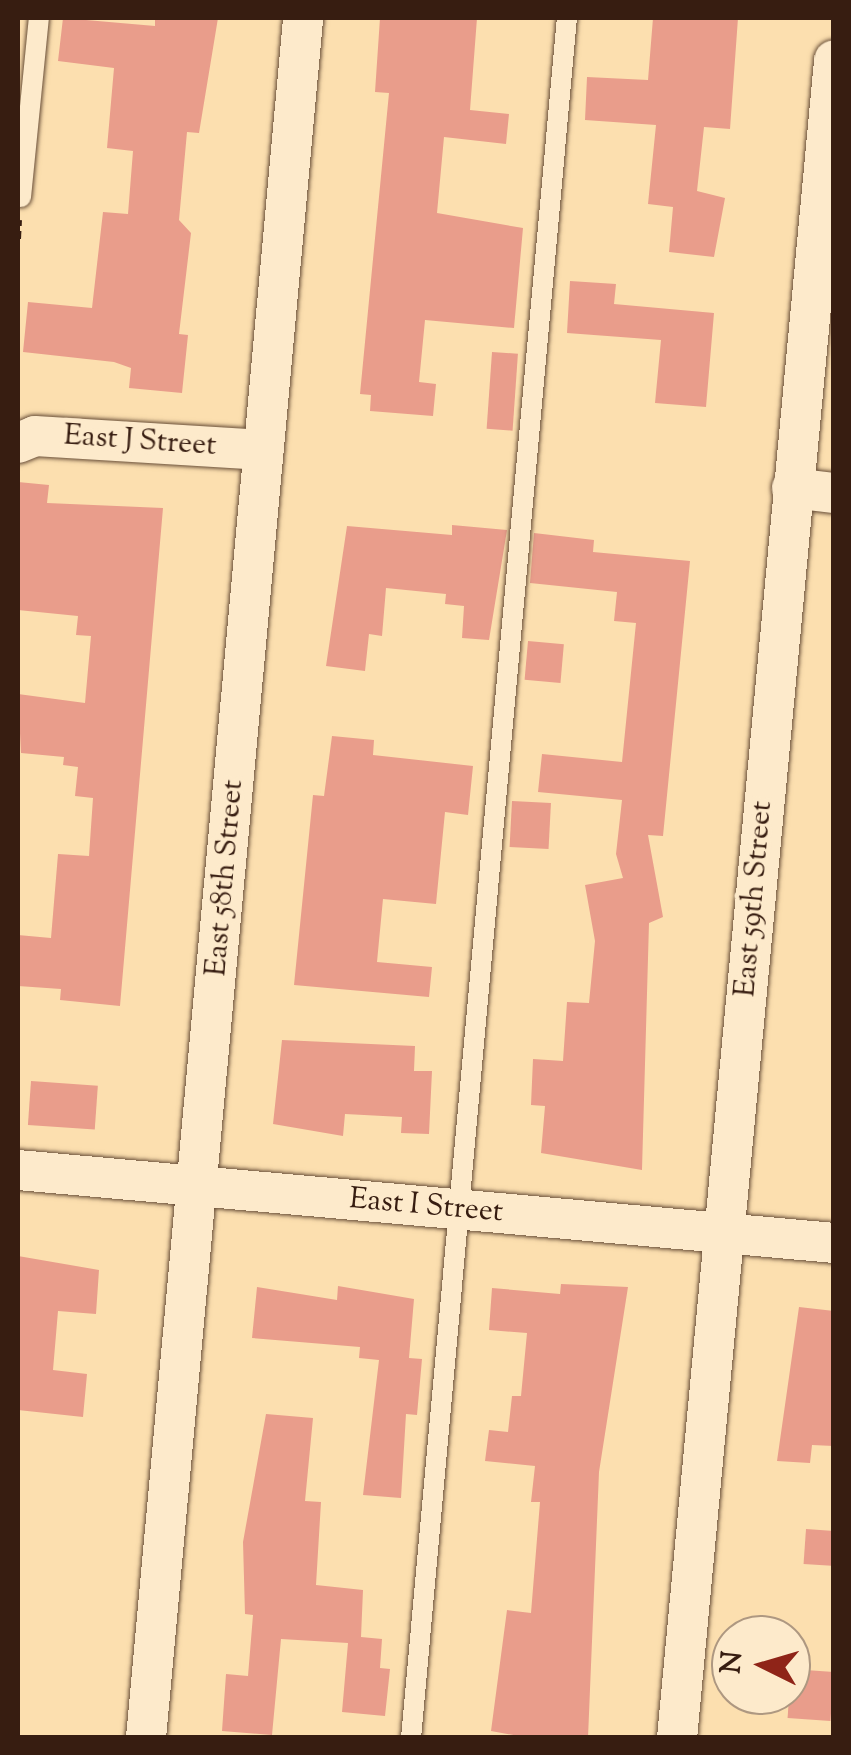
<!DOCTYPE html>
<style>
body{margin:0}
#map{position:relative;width:851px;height:1755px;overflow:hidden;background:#fcdfaf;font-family:"Sorts Mill Goudy",serif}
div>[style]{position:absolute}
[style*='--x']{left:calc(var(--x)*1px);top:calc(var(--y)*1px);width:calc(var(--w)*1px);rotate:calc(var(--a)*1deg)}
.building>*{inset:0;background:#e99d8b;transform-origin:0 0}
.path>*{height:6px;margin-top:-3px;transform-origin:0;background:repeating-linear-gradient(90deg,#371d11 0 8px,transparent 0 13px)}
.roads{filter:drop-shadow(0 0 2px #684e38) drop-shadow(0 0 2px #684e38)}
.lane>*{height:20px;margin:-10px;padding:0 10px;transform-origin:10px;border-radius:10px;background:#fdeacb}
.street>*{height:40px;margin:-20px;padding:0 20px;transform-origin:20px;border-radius:20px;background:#fdeacb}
span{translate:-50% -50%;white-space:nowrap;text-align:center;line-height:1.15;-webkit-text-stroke:9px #fdeacb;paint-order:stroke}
.street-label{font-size:30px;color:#371d11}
.frame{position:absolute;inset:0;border:20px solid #371d11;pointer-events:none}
.north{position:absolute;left:711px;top:1615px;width:100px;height:100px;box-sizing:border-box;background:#fdeacb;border:2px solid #ae9881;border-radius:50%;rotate:275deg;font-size:28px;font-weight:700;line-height:40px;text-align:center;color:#371d11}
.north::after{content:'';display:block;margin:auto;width:35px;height:45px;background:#8f2418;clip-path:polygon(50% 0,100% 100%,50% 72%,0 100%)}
</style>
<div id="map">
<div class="building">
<i style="clip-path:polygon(63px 18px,155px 26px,155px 18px,218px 18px,199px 133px,187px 132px,179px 220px,191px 233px,179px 334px,188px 335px,182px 393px,129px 388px,131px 368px,114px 362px,23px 352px,28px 302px,92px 308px,103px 212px,128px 214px,133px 151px,107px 148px,114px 68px,58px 61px)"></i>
<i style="clip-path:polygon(380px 18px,477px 18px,470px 110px,509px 114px,506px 144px,444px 137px,437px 213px,523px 228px,514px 328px,425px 320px,419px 382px,436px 384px,433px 416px,370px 411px,371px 395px,360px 394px,389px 93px,375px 92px)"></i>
<i style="clip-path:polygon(653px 18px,738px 18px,730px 129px,704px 127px,697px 191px,725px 198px,714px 257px,669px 252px,673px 207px,648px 204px,656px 125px,585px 120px,587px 77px,648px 80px)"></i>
<i style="clip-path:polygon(570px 281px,616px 284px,614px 304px,714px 313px,706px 407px,655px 403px,661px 340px,567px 333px)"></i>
<i style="left:492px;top:352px;width:26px;height:77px;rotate:4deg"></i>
<i style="clip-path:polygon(18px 482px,49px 485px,47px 503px,163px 508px,120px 1006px,60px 1000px,61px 989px,18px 986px,18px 935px,51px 938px,58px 854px,89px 856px,93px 798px,75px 796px,78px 767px,63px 765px,64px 757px,21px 753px,18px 694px,85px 703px,91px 636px,76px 635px,78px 616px,18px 610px)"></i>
<i style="clip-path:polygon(452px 525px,507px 530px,489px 640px,462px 638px,464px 606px,445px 604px,446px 594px,386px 588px,382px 636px,369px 634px,365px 671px,326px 666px,347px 526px,452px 535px)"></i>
<i style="clip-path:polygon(534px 533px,594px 540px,593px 552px,690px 561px,663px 836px,648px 835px,663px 917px,649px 923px,642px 1170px,541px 1153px,545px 1106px,531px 1105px,533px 1059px,563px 1061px,567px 1002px,589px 1003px,595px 941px,585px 885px,623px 878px,616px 854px,622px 800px,538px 792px,542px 754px,622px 762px,636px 623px,614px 621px,617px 592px,530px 583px)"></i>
<i style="left:528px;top:641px;width:36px;height:39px;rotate:5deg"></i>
<i style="clip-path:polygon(332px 736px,374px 740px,373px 755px,473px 766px,468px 815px,445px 812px,436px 904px,383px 899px,377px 962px,432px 967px,429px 997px,294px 985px,313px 795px,324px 796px)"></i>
<i style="left:512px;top:801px;width:39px;height:46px;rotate:3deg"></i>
<i style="clip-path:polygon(282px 1040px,415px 1046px,414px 1071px,432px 1071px,429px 1134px,401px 1133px,402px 1117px,345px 1114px,343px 1136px,273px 1124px)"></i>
<i style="left:31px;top:1081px;width:67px;height:44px;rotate:4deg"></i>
<i style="clip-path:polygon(18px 1256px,99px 1270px,96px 1314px,58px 1311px,53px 1370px,87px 1374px,83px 1417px,18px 1410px)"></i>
<i style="clip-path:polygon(561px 1284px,628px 1287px,599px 1472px,588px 1738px,530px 1738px,491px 1731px,507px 1610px,531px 1613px,540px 1502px,531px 1502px,535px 1466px,485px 1461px,489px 1430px,508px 1432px,512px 1396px,521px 1396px,527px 1333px,489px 1330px,492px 1288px,560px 1294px)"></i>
<i style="clip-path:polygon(338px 1286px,414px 1299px,409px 1358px,422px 1359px,417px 1415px,406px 1414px,401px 1498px,363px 1495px,379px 1360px,359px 1358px,360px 1347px,252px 1338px,257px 1287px,337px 1300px)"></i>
<i style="clip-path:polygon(799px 1307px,834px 1311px,834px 1446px,812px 1445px,810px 1463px,777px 1461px)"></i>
<i style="clip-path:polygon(266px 1414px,313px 1418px,305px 1501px,321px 1502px,316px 1585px,363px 1590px,361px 1637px,382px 1639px,380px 1668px,390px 1669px,385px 1716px,342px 1712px,348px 1643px,281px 1639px,272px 1735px,222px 1731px,226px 1674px,248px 1676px,253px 1615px,245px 1614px,243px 1542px)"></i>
<i style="left:806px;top:1529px;width:28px;height:35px;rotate:4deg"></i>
<i style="left:791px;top:1669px;width:43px;height:49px;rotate:4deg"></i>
</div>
<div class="path">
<i style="--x:18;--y:239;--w:19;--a:-87"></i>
</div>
<div class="roads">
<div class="lane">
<i style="--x:21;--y:197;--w:180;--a:-84.3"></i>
<i style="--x:411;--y:1738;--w:1727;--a:-84.82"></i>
</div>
<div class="street">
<i style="--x:18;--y:443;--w:18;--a:-22"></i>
<i style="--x:35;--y:436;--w:229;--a:3.5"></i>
<i style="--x:792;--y:488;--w:42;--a:6.8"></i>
<i style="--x:18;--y:1170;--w:819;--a:5.11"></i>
<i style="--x:146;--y:1738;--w:1727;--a:-84.78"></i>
<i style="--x:677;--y:1738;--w:1685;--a:-84.65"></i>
</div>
</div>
<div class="street-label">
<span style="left:140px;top:442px;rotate:4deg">East J Street</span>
<span style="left:226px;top:878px;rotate:-85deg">East 58th Street</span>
<span style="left:755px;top:899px;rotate:-85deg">East 59th Street</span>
<span style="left:426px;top:1207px;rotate:5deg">East I Street</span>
</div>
<div class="frame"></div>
<div class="north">N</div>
</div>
